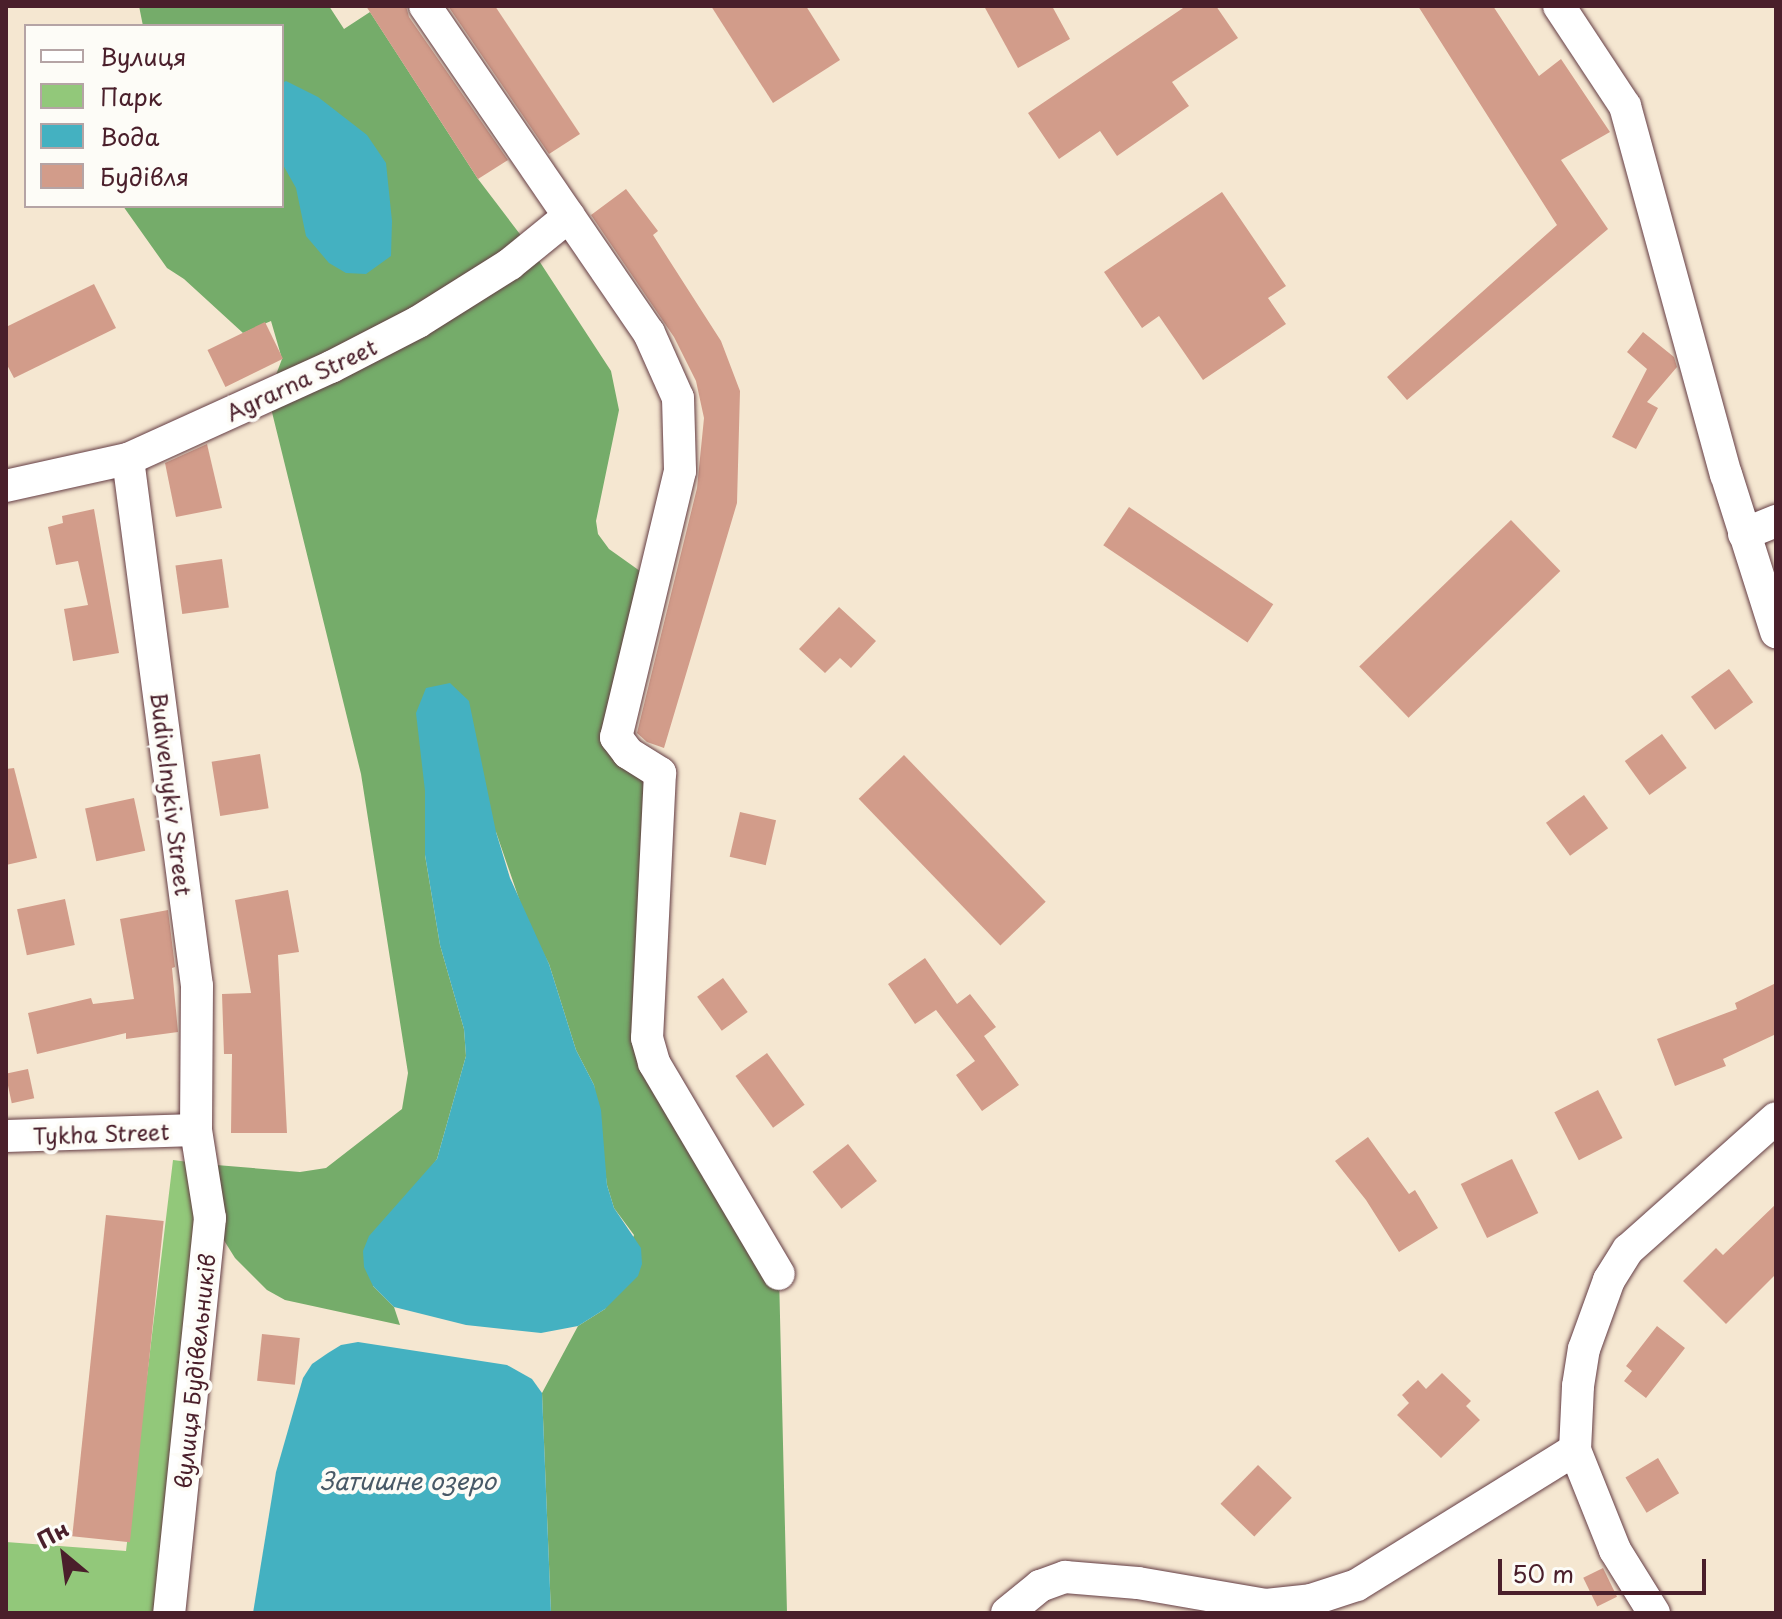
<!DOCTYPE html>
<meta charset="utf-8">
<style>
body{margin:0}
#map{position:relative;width:1782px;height:1619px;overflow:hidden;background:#f5e7d1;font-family:"Playpen Sans",sans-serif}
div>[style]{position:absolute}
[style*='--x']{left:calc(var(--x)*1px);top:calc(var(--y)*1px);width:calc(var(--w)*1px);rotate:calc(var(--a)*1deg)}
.green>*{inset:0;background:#92c87a}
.forest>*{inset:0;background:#75ac6a}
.water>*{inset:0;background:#44b1c1}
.building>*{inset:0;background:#d29c8a;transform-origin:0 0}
.roads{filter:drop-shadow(0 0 2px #643d44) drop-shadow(0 0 2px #643d44)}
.minor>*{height:32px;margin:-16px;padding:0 16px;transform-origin:16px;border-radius:16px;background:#fff}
span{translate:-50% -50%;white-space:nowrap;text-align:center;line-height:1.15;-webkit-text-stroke:8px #fdfcf7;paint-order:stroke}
.street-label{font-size:22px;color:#4a1f2b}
.water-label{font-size:24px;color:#485967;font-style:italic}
.frame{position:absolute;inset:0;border:8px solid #4a1f2b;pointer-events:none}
.legend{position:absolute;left:24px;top:24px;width:260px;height:184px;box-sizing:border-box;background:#fdfcf7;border:2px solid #b5a4a5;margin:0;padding:10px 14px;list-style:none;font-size:24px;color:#4a1f2b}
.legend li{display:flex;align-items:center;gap:16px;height:40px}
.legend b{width:40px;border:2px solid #b5a4a5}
.north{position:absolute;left:24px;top:1515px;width:80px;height:80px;-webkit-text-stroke:6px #fdfcf7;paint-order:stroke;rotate:331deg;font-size:22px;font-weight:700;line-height:32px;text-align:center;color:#4a1f2b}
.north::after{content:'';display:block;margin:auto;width:28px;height:36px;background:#4a1f2b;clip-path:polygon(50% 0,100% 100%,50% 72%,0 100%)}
.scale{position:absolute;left:1498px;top:1559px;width:208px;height:36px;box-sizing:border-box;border:4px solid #4a1f2b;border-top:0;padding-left:10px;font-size:24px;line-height:28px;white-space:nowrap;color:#4a1f2b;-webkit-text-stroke:6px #fdfcf7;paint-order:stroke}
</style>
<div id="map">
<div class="green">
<i style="clip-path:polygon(173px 1160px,204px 1164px,169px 1613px,6px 1613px,6px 1542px,126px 1551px)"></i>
</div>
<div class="forest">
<i style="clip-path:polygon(139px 6px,329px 6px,344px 29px,370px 12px,478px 179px,532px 250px,611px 371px,619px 410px,596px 521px,598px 534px,609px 549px,654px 581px,616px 737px,660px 773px,646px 1014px,779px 1274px,787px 1613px,551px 1613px,542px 1393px,578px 1326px,605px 1309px,634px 1235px,614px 1208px,607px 1185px,594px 1085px,576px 1050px,549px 964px,527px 922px,496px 832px,425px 855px,440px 945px,464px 1029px,466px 1056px,437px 1159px,422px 1180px,373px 1286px,394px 1307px,400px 1325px,285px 1300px,267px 1290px,235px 1258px,210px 1218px,204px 1164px,300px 1172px,326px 1168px,402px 1109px,408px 1073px,361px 774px,268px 396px,282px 359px,271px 321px,243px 333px,184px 279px,167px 268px,123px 206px,282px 206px,282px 26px,143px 26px)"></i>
</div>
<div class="water">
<i style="clip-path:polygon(286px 81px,318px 97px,367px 135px,386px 163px,392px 221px,391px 256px,366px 274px,346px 273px,329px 263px,306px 236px,296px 188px,282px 163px,282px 83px)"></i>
<i style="clip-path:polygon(450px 683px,469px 701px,496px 832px,510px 878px,549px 964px,576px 1050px,594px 1085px,601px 1110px,607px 1185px,614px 1208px,641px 1248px,642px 1264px,638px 1276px,605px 1309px,578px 1326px,541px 1333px,466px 1325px,394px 1307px,373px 1286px,364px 1267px,363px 1251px,369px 1236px,437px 1159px,466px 1056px,464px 1029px,440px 945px,425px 855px,425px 791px,416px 713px,426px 688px)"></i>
<i style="clip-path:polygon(358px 1342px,507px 1365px,532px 1379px,542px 1393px,551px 1613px,253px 1613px,276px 1472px,303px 1378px,312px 1364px,328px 1353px,341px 1345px)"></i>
</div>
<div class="building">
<i style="clip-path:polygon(366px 6px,406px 6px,409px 17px,508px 160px,478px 179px)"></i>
<i style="clip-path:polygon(448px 6px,495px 6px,580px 134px,549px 154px)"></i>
<i style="clip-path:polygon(711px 6px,806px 6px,840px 60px,773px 103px)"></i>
<i style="clip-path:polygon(984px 6px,1052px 6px,1070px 39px,1018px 68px)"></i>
<i style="clip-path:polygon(1186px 6px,1216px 6px,1238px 38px,1172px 82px,1189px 106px,1117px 156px,1100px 131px,1059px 159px,1028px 113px)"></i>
<i style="clip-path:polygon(1418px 6px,1493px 6px,1539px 76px,1561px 59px,1610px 132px,1561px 160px,1608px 229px,1407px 400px,1387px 377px,1557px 225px)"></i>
<i style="clip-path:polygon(626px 189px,658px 231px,653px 235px,721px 341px,740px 391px,737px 503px,664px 748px,647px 742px,637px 733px,697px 488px,704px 418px,696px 381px,674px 337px,591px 215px)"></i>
<i style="clip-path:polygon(1222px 192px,1286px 286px,1268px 298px,1286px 324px,1203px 380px,1159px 316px,1142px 328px,1104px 272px)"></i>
<i style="clip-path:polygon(94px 284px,116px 328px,14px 378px,6px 363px,6px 327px)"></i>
<i style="left:265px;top:322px;width:41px;height:64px;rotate:64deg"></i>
<i style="clip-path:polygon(1643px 332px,1674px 357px,1677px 367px,1647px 402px,1658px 408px,1636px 449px,1612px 437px,1647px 369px,1627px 352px)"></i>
<i style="clip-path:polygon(207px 444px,222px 508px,176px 517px,165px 463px)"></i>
<i style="left:1129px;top:507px;width:174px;height:46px;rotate:34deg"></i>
<i style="clip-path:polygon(94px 509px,119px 653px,73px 661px,64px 609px,88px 605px,78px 561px,56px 565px,48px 527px,63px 523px,62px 516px)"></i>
<i style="left:1511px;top:520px;width:71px;height:211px;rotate:46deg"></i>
<i style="left:222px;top:559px;width:49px;height:47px;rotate:82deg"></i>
<i style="clip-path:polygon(839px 607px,876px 641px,851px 668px,840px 658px,825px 673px,799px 649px)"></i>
<i style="left:1729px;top:669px;width:41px;height:47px;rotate:54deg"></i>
<i style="left:1662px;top:734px;width:42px;height:46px;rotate:54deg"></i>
<i style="left:260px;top:754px;width:55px;height:49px;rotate:81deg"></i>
<i style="left:904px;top:755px;width:204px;height:63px;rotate:46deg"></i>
<i style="clip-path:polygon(14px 768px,37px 858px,6px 865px,6px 769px)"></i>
<i style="left:1584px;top:795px;width:41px;height:47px;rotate:54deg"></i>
<i style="left:134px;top:798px;width:54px;height:50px;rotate:78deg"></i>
<i style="left:740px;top:812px;width:37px;height:46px;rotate:13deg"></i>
<i style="clip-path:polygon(288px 890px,299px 952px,278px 955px,287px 1133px,231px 1133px,232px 1054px,224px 1054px,222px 994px,251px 993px,235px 900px)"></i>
<i style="left:65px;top:899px;width:47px;height:49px;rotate:78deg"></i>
<i style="clip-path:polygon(168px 910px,175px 967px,172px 968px,178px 1032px,126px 1039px,126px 1033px,37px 1054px,28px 1013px,91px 998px,93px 1004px,134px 999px,120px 919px)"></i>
<i style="clip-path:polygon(925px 958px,957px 1004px,970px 994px,996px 1027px,984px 1036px,1019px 1085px,982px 1111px,956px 1075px,975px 1061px,936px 1010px,915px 1024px,888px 984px)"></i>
<i style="left:723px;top:978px;width:42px;height:32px;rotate:54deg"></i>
<i style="clip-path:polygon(1776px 983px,1776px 1034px,1723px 1059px,1726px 1066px,1675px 1086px,1657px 1039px,1737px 1009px,1735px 1003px)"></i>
<i style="left:767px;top:1053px;width:64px;height:39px;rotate:54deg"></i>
<i style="left:28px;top:1069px;width:30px;height:23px;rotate:78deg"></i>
<i style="left:1598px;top:1090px;width:54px;height:49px;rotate:63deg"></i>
<i style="clip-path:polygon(1368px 1137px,1409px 1194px,1415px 1190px,1438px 1228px,1399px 1252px,1366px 1200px,1335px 1161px)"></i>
<i style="left:848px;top:1144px;width:47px;height:45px;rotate:52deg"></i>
<i style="left:1512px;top:1159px;width:60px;height:57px;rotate:64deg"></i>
<i style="clip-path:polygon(1776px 1204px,1776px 1274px,1726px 1324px,1683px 1281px,1716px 1248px,1723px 1255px)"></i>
<i style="left:106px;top:1215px;width:58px;height:323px;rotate:6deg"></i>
<i style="clip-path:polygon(1657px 1326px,1685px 1348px,1646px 1398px,1624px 1381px,1632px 1371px,1626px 1366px)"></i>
<i style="left:262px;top:1334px;width:38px;height:47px;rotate:6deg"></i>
<i style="clip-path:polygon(1442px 1373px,1471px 1401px,1466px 1406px,1480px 1420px,1441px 1458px,1397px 1415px,1409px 1403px,1402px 1395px,1418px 1380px,1426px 1389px)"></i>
<i style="left:1658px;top:1458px;width:41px;height:38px;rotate:59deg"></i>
<i style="left:1258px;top:1465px;width:47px;height:54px;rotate:44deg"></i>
<i style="left:1603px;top:1568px;width:32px;height:22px;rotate:64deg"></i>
</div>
<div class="roads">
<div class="minor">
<i style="--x:425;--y:6;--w:396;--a:55.6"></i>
<i style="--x:649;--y:333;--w:71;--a:66"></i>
<i style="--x:678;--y:398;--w:73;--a:88.4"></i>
<i style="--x:680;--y:471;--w:274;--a:103.5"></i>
<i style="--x:616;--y:737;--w:20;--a:53"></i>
<i style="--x:628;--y:753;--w:38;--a:32"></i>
<i style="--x:660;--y:773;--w:265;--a:92.8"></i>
<i style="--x:647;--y:1038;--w:26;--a:74"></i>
<i style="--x:654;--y:1063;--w:245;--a:59.4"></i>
<i style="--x:1559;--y:6;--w:120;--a:56.6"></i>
<i style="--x:1625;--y:106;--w:382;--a:74.7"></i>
<i style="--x:1726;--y:474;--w:166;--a:72.4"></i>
<i style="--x:128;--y:459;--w:531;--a:82.54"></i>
<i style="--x:197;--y:986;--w:144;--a:90.4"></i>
<i style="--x:196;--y:1130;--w:89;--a:81"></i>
<i style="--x:210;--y:1218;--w:397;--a:95.9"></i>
<i style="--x:6;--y:486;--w:125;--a:-12.5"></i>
<i style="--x:128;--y:459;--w:223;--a:-24.4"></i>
<i style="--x:331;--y:367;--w:98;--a:-27.3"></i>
<i style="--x:418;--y:322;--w:109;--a:-32.2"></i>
<i style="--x:510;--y:264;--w:76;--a:-39.1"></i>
<i style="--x:1744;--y:534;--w:35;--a:-22"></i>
<i style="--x:6;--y:1136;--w:190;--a:-1.8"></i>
<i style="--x:1007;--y:1613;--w:43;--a:-39.3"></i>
<i style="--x:1040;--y:1586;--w:27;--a:-20"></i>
<i style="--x:1065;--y:1577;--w:73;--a:4.7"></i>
<i style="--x:1138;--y:1583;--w:130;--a:9.8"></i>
<i style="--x:1266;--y:1605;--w:45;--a:-6.3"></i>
<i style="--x:1311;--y:1600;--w:48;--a:-18.1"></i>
<i style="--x:1357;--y:1585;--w:256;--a:-31.8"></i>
<i style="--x:1654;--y:1613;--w:74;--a:-121.8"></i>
<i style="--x:1615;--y:1550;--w:108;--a:-111.8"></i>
<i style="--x:1575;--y:1450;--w:64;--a:-87.3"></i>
<i style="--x:1578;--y:1386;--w:37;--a:-81"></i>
<i style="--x:1584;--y:1349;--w:73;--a:-70.1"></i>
<i style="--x:1609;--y:1280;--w:36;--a:-58"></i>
<i style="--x:1628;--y:1250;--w:198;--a:-41.7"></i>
</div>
</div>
<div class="street-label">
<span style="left:301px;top:379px;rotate:-25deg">Agrarna Street</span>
<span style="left:172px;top:794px;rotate:83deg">Budivelnykiv Street</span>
<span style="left:101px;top:1133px;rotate:-2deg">Tykha Street</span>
<span style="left:194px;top:1371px;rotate:-84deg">вулиця Будівельників</span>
</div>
<div class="water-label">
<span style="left:408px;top:1481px">Затишне озеро</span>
</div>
<div class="frame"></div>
<ul class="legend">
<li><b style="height:10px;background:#fff"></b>Вулиця</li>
<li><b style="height:22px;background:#92c87a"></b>Парк</li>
<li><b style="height:22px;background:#44b1c1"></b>Вода</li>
<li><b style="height:22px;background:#d29c8a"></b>Будівля</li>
</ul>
<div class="north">Пн</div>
<div class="scale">50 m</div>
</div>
